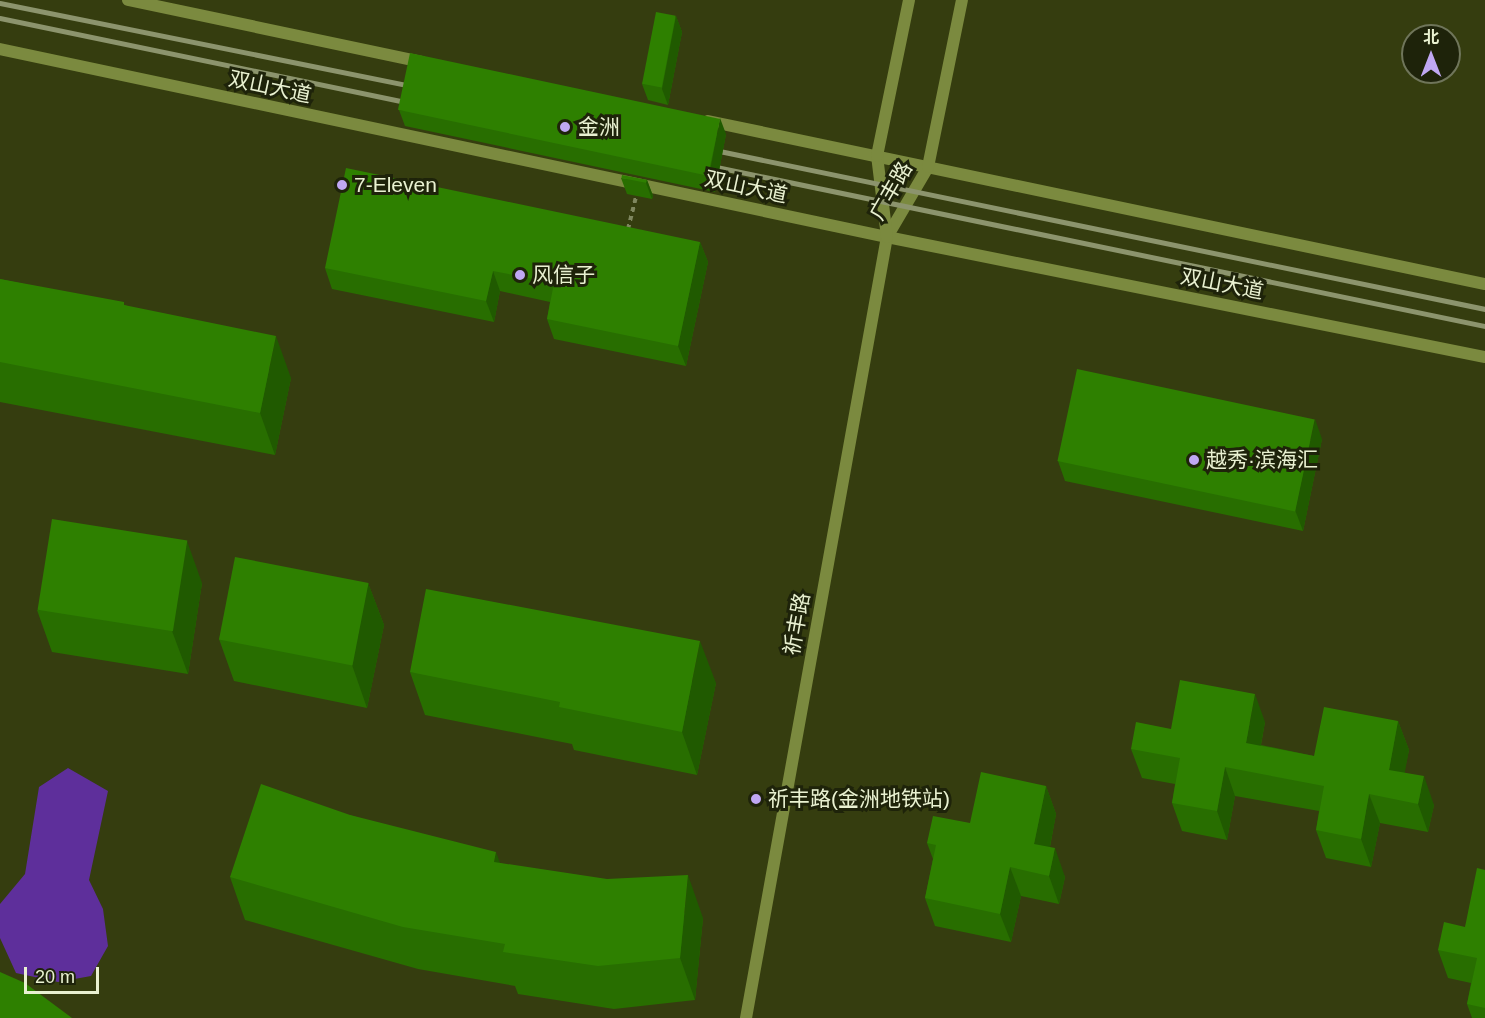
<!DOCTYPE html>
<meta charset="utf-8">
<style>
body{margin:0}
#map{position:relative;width:1485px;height:1018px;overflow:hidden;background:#353d0f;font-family:Arial,"Noto Sans SC",sans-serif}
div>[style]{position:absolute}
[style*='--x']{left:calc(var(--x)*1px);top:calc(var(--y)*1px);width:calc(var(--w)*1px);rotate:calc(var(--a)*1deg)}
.water>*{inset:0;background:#5e2f9b}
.tertiary>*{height:12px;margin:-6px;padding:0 6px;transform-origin:6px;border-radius:6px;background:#7b8a3f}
.rail>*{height:4.5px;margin:-2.25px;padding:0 2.25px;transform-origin:2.25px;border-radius:2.25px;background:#8c946d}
.path-bridge>*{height:4px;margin-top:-2px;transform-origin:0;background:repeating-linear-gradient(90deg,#7f875f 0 4.5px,transparent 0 9px)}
.wall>*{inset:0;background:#286e00}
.shaded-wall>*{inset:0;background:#205a00}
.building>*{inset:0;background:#2e8000;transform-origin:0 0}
.dots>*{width:16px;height:16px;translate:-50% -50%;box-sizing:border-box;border:3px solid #1e230a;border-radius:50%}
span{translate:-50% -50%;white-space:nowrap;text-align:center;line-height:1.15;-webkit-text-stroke:6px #1e230a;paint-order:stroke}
.street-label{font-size:21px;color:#e9f1d1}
.poi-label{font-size:21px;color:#e9f1d1}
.left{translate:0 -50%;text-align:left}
.north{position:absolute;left:1401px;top:24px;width:60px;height:60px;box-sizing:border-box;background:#1e230a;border:2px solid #6f755a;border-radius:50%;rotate:0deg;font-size:16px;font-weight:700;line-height:24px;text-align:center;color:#e9f1d1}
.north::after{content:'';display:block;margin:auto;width:21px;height:27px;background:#c0a8f3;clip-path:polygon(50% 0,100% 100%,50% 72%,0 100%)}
.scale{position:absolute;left:24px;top:967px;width:75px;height:27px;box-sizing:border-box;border:3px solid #e9f1d1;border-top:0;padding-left:8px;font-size:18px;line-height:21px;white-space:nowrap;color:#e9f1d1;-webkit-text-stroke:4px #1e230a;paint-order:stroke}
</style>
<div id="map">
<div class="water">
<i style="clip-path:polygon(68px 768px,108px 791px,89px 880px,103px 909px,108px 946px,91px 976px,58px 982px,16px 973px,0 938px,0 904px,25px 874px,39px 787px)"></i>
</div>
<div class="tertiary">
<i style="--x:128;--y:0;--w:301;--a:11.9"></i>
<i style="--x:0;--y:49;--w:907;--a:11.97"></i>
<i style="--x:887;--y:237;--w:610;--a:11.35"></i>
<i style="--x:708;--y:121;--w:794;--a:11.85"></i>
<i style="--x:887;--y:237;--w:81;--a:-59.6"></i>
<i style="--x:928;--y:167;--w:170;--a:-78.5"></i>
<i style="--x:746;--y:1018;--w:794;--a:-79.77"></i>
<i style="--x:887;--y:237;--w:82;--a:-97"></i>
<i style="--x:877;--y:156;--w:159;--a:-78.4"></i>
</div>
<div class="rail">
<i style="--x:0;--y:3;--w:429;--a:11.4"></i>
<i style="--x:0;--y:18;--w:426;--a:11.7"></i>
<i style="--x:705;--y:148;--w:796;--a:11.66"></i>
<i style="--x:702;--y:164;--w:800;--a:11.69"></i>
</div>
<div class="path-bridge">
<i style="--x:628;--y:229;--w:37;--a:-76"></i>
</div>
<div class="wall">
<i style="clip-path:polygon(676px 16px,682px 32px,668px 105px,648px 100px,642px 84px)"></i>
<i style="clip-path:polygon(399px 110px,726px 134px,715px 192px,405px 126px)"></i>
<i style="clip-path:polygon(621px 178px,647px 180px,653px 196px,652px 199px,627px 194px)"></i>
<i style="clip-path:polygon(700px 242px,708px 262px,686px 366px,554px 339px,547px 319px,550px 302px,500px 291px,494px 322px,332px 289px,325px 268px)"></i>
<i style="clip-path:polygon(0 279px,125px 305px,291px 378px,275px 455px,0 402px)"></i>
<i style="clip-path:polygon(1322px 439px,1303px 531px,1065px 481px,1058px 461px)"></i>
<i style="clip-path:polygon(202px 583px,188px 674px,52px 652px,37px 610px)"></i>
<i style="clip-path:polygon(368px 583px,384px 625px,367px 708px,234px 681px,219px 639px)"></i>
<i style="clip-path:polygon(410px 672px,716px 683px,697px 775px,574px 750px,572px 744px,425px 715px)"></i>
<i style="clip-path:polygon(1398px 721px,1409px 750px,1404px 773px,1434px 805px,1428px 832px,1380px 823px,1371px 867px,1326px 858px,1316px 830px,1319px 811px,1235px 796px,1227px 840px,1182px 831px,1172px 803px,1175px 784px,1142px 778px,1131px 749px,1171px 729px,1265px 722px,1261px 745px,1314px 756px)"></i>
<i style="clip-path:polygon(1046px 786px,1056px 814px,1050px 847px,1065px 877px,1059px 904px,1021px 896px,1011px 942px,935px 926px,925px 898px,933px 859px,927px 843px,970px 823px)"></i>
<i style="clip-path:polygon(350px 815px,500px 863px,703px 918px,695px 1000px,614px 1009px,518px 994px,515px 986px,418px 969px,245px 920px,230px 877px)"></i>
<i style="clip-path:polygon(1485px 870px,1485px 1018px,1472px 1018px,1467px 1004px,1471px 983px,1448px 978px,1438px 950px,1465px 927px)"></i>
</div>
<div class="shaded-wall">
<i style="clip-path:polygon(676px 16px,682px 32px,668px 105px,662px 89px)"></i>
<i style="clip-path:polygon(720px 118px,726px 134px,715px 192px,709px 176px)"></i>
<i style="clip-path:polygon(647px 180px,653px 196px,652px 199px,646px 183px)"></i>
<i style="clip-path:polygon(700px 242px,708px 262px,686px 366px,678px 346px)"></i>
<i style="clip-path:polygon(493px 271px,500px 291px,494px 322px,486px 301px)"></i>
<i style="clip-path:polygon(276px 336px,291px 378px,275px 455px,260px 413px)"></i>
<i style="clip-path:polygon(1315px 419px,1322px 439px,1303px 531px,1295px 510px)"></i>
<i style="clip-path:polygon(187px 541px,202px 583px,188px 674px,172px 631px)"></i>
<i style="clip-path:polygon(368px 583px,384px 625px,367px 708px,352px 665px)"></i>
<i style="clip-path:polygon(700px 641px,716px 683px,697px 775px,682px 732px)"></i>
<i style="clip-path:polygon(1255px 694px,1265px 722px,1256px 771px,1246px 743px)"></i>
<i style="clip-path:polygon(1398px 721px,1409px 750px,1400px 798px,1389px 770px)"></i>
<i style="clip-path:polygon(1225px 767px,1235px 796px,1227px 840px,1217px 811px)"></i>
<i style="clip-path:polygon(1424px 776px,1434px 805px,1428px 832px,1418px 804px)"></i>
<i style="clip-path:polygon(1046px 786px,1056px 814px,1045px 873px,1034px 844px)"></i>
<i style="clip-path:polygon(1369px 794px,1380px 823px,1371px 867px,1361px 839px)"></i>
<i style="clip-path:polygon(1055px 848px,1065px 877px,1059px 904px,1049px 876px)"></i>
<i style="clip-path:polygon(496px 852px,512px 895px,494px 862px)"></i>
<i style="clip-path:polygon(1010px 867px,1021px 896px,1011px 942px,1000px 914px)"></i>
<i style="clip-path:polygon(688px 875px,703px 918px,695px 1000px,680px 958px)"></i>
</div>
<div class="building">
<i style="left:656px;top:12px;width:20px;height:73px;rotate:11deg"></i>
<i style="left:410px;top:53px;width:317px;height:58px;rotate:12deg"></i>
<i style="clip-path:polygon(346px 168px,700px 242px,678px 346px,547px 319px,554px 283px,493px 271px,486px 301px,325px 268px)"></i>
<i style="left:622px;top:175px;width:25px;height:3px;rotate:11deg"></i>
<i style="clip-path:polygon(0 279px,124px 302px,124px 305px,276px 336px,260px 413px,0 362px)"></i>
<i style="left:1077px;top:369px;width:243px;height:94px;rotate:12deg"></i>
<i style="left:52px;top:519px;width:137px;height:92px;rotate:9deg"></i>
<i style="left:235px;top:557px;width:136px;height:84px;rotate:11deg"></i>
<i style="clip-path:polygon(426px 589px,700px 641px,682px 732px,559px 707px,560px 702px,410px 672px)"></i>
<i style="clip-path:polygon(1180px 680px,1255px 694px,1246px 743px,1314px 756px,1324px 707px,1398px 721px,1389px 770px,1424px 776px,1418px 804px,1369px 794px,1361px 839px,1316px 830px,1324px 786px,1225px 767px,1217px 811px,1172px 803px,1180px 758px,1131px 749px,1136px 722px,1171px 729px)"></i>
<i style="clip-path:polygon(981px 772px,1046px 786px,1034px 844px,1055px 848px,1049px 876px,1010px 867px,1000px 914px,925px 898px,936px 845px,927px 843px,933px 816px,970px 823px)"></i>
<i style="clip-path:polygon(261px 784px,350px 815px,496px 852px,494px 862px,607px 879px,688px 875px,680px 958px,598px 966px,503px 952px,505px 944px,403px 927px,230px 877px)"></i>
<i style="clip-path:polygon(1477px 868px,1485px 870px,1485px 1008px,1467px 1004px,1477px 958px,1438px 950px,1444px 922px,1465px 927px)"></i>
<i style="clip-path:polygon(0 972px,25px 983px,72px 1018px,0 1018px)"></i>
</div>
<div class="dots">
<i style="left:565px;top:127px;background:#c0a8f3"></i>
<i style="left:342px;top:185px;background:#c0a8f3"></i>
<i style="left:520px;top:275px;background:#c0a8f3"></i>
<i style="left:1194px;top:460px;background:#c0a8f3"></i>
<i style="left:756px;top:799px;background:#c0a8f3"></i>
</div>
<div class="street-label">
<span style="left:270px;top:87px;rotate:12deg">双山大道</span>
<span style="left:746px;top:187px;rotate:12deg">双山大道</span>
<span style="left:891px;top:191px;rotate:-60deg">广丰路</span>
<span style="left:1222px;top:284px;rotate:11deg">双山大道</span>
<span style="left:797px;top:624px;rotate:-80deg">祈丰路</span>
</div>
<div class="poi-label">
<span class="left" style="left:578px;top:127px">金洲</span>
<span class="left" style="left:354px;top:185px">7-Eleven</span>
<span class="left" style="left:532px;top:275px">风信子</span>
<span class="left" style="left:1206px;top:460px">越秀·滨海汇</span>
<span class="left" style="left:768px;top:799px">祈丰路(金洲地铁站)</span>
</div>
<div class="north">北</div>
<div class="scale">20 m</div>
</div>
